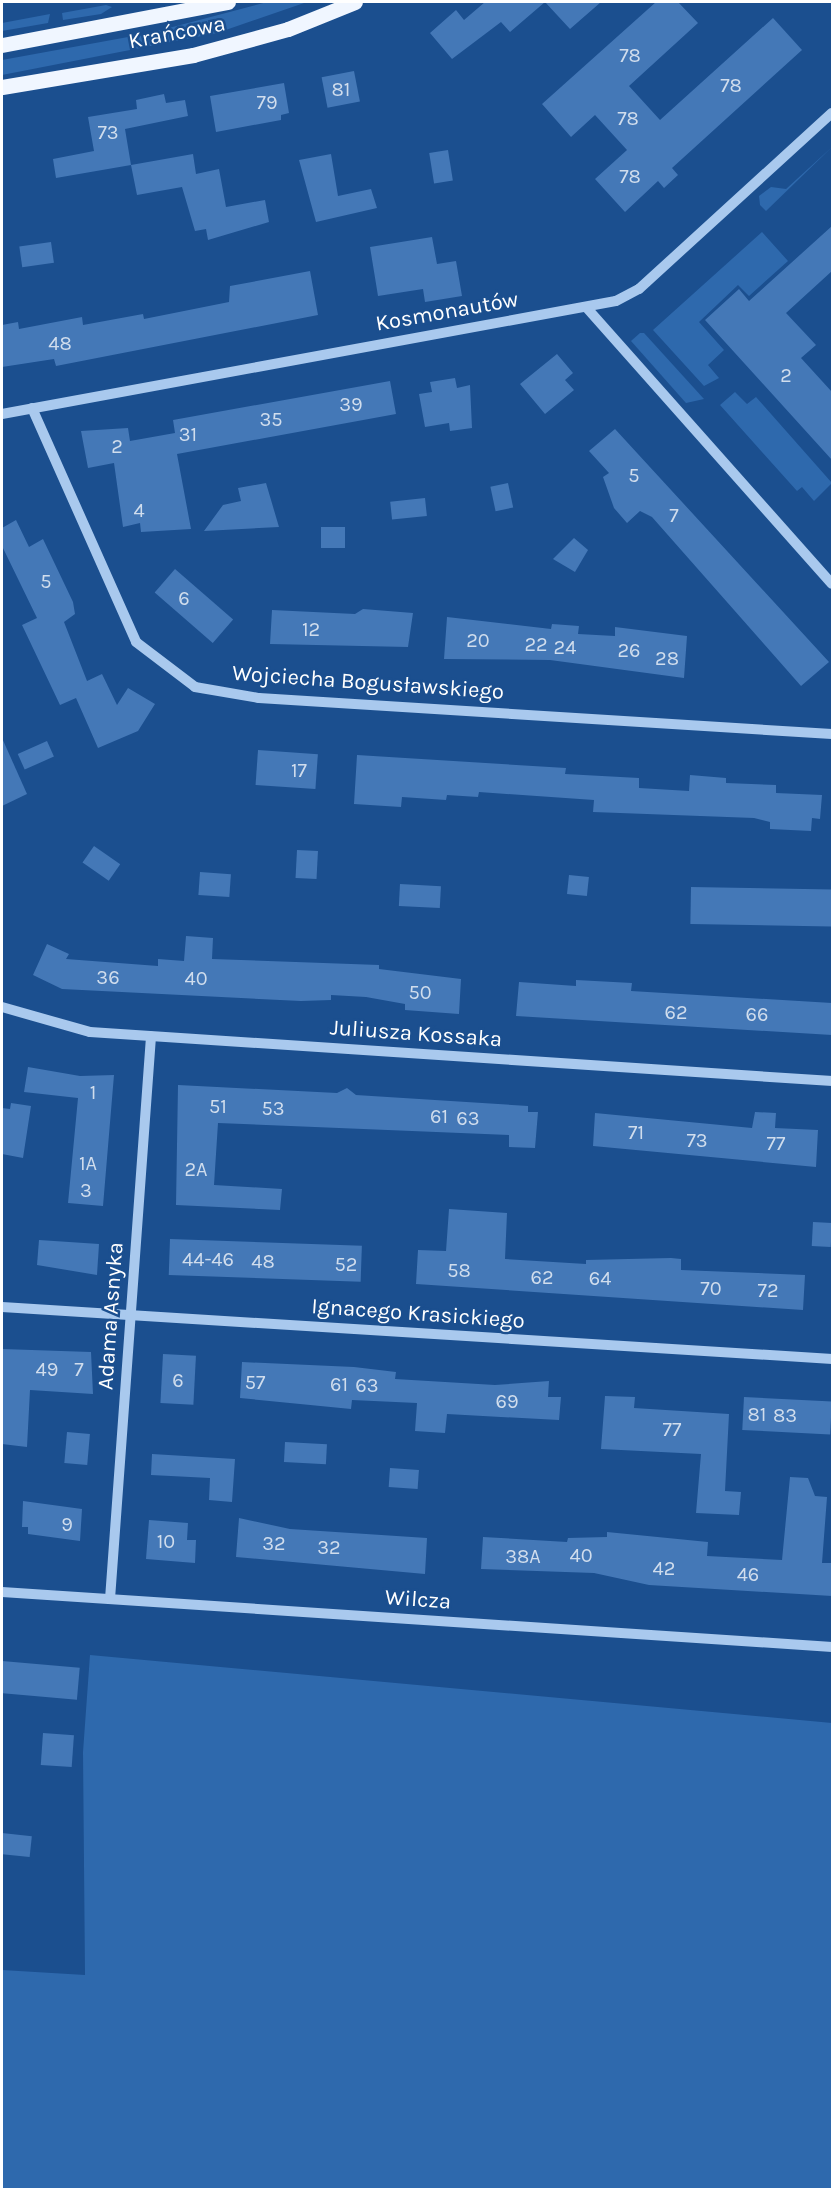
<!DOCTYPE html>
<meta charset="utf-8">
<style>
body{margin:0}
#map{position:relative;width:834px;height:2191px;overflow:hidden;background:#1b4f8f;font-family:Karla,sans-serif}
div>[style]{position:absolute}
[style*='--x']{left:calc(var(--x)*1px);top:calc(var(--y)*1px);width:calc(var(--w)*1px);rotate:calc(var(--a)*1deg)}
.green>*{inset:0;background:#2e69ad}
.building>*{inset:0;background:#4478b7;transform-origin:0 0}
.minor>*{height:10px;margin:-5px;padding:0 5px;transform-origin:5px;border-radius:5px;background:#a9c9ee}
.major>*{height:15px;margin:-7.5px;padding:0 7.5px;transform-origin:7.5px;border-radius:7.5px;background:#f0f6ff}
span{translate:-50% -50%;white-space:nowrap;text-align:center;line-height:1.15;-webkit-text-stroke:5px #1b4f8f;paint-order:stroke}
.number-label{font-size:20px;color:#d0dded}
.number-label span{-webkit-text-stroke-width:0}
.street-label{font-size:22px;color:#fff}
.frame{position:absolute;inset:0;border:3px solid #fff;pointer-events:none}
</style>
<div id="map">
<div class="green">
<i style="clip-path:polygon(267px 2px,307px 2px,217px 33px,2px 75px,2px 60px,150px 33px)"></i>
<i style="clip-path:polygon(106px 5px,112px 7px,101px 14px,63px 20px,62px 13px)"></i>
<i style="clip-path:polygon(50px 14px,48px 23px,2px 31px,2px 23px)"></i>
<i style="clip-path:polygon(832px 147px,766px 211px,760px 205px,759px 196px,771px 187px,786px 189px)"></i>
<i style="clip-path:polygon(762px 232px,788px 261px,749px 296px,738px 285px,699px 322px,724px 350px,708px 365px,719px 378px,704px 386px,653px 330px)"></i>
<i style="clip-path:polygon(640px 333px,644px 333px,704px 399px,686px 403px,631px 341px)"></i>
<i style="clip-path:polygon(735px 392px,747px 404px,756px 397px,832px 483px,814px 501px,802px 487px,797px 491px,720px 405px)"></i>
<i style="clip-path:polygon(90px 1655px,832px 1723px,832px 2189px,2px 2189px,2px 1970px,85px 1975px,83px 1752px)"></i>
</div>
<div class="building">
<i style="clip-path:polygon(485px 2px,601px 2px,570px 29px,545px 2px,510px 32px,501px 22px,452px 59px,430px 33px,456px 10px,464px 20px)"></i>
<i style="clip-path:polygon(656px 2px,678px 2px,698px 23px,629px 86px,660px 120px,773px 18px,802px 50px,672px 168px,678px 175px,664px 188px,658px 181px,625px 212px,595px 179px,627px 150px,595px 115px,571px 137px,542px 104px)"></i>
<i style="left:354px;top:71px;width:31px;height:33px;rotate:79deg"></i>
<i style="clip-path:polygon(284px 83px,289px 113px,281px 115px,281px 120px,216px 132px,210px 96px)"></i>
<i style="clip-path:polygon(164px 94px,166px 103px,185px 100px,188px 116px,125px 129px,131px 165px,56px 178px,53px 159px,94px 151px,88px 117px,137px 109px,136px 100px)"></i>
<i style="left:448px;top:150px;width:31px;height:19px;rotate:81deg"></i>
<i style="clip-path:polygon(193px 154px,196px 174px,219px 169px,226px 207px,265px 200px,269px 222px,208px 240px,206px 229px,195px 231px,182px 187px,137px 195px,131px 165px)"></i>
<i style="clip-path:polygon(331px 154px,338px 196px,371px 189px,377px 208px,316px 222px,299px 160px)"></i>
<i style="clip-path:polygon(832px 226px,832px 271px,786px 313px,816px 345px,801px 358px,832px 392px,832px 460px,705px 320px,739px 289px,749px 301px)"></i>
<i style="clip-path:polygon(432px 237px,437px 264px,456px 261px,462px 296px,425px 302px,423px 289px,378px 296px,370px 247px)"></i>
<i style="left:51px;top:242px;width:21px;height:32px;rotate:82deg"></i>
<i style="clip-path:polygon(310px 271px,318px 315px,56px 366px,54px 359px,2px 367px,2px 325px,18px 322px,19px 329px,82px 317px,83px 325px,143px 314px,144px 319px,229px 302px,230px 286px)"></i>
<i style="clip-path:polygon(557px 354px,573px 373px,565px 380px,574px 390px,545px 414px,520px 384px)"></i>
<i style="clip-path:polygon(455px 378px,457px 388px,470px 385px,472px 428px,450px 431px,449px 423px,425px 427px,419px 394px,432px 392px,430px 382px)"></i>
<i style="clip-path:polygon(390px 381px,396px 414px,177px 454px,191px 529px,141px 532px,140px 523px,123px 527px,114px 463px,88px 468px,81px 431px,128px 428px,130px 441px,175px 433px,173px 420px)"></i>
<i style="clip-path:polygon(615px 429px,829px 662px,801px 686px,652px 517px,640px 511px,627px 523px,614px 508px,603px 477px,609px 473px,589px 451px)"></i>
<i style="clip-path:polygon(266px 483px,279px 527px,204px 531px,223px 505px,241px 501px,238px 488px)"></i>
<i style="left:508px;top:483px;width:25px;height:18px;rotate:78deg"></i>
<i style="left:425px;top:498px;width:18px;height:35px;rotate:84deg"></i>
<i style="clip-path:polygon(16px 520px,29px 547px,43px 539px,73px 602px,75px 614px,64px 622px,87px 681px,102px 674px,117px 705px,128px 688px,155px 704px,138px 731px,98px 748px,76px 698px,60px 705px,22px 625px,37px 618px,2px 546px,2px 528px)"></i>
<i style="left:345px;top:527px;width:21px;height:24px;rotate:90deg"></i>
<i style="clip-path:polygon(574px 538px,588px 550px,575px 572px,553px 559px)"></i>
<i style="left:175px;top:569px;width:77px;height:31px;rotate:41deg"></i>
<i style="clip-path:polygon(363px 609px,413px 613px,408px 647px,270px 644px,272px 610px,355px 614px)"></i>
<i style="clip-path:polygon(447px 617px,551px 629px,552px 624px,579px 626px,578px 634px,615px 636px,615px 627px,687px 636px,684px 678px,550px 660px,444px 659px)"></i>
<i style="clip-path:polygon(2px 738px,27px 794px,2px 806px)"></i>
<i style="left:47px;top:741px;width:17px;height:32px;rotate:66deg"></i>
<i style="left:258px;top:750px;width:60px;height:35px;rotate:4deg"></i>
<i style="clip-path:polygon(357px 755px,566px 768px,565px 774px,639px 778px,639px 788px,689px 791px,690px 775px,726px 778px,726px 783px,776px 785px,776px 793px,822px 795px,820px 819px,812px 818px,811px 831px,770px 829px,770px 822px,754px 818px,593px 812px,594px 800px,479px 792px,478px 797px,447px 795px,446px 800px,402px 797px,401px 807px,354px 804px)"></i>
<i style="left:94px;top:846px;width:32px;height:20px;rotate:35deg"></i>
<i style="left:297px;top:850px;width:21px;height:28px;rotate:3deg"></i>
<i style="left:200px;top:872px;width:31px;height:23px;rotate:4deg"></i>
<i style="left:569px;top:875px;width:20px;height:19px;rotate:6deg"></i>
<i style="left:400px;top:884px;width:41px;height:22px;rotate:3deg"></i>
<i style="left:691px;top:887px;width:141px;height:37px;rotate:1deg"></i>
<i style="clip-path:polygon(186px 936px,213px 938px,212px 959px,379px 965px,379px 969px,461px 979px,459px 1014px,405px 1010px,405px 1004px,366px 997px,331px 995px,331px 1000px,301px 1001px,62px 989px,33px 975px,47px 944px,69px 954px,66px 959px,158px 966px,158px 959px,184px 961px)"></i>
<i style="clip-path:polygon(576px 980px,632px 983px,631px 991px,832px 1003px,832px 1035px,516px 1016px,519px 982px,576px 986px)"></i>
<i style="clip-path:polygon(28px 1067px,80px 1076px,114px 1075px,103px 1206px,68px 1203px,78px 1098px,24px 1092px)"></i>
<i style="clip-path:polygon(178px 1085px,337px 1093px,347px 1088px,356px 1095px,528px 1106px,528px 1112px,538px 1112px,535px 1148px,509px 1147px,509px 1135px,218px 1123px,214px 1185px,282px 1189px,280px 1210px,176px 1205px)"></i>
<i style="clip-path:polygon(11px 1103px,31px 1106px,23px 1158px,2px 1154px,2px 1108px,10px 1109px)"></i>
<i style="clip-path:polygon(755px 1112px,776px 1113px,775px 1128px,818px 1130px,816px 1167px,593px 1146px,595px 1113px,752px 1128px)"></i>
<i style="clip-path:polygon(449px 1209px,507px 1213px,505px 1259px,586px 1264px,586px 1260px,671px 1258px,681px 1259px,681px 1270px,805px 1275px,803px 1310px,416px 1284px,418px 1250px,446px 1251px)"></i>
<i style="left:813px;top:1222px;width:19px;height:24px;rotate:3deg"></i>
<i style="left:170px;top:1239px;width:192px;height:36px;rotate:2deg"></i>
<i style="clip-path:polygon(39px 1240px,99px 1244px,97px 1275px,37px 1265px)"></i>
<i style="clip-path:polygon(2px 1349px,91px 1352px,93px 1394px,30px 1390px,27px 1447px,2px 1444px)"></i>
<i style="left:163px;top:1354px;width:33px;height:49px;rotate:3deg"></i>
<i style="clip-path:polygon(242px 1362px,354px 1367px,396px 1372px,395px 1379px,495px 1385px,549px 1381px,548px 1397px,561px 1397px,559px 1420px,447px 1414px,445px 1433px,415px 1431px,417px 1403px,352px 1400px,351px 1409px,240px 1398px)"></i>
<i style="clip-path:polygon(605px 1396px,635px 1397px,634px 1408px,729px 1414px,725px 1491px,741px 1492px,739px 1515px,696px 1513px,701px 1454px,601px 1449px)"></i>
<i style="left:744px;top:1397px;width:88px;height:33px;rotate:3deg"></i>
<i style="left:67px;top:1432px;width:23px;height:31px;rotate:5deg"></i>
<i style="left:285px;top:1442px;width:42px;height:20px;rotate:3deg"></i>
<i style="clip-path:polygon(152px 1454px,235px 1459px,232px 1502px,209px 1500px,210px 1478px,151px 1475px)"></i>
<i style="left:390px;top:1468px;width:29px;height:19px;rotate:4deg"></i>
<i style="clip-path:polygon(790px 1477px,808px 1478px,815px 1496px,827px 1497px,822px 1563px,832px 1563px,832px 1596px,649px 1585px,594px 1573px,481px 1569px,483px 1537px,567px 1542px,568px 1538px,607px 1537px,607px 1532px,708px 1542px,707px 1556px,782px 1560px)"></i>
<i style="clip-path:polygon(23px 1501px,82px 1509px,80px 1541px,28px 1534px,28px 1527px,22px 1527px)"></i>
<i style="clip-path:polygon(239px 1518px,290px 1529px,427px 1538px,425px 1574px,236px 1557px)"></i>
<i style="clip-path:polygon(149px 1520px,188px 1523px,187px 1540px,196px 1540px,195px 1563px,146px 1559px)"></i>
<i style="left:2px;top:1661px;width:78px;height:32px;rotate:5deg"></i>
<i style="left:43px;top:1733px;width:31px;height:32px;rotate:4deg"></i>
<i style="left:2px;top:1833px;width:30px;height:21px;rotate:6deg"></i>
</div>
<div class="minor">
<i style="--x:586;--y:307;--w:370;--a:48.4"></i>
<i style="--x:32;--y:408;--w:256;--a:66"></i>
<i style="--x:136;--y:642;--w:74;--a:37.3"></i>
<i style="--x:195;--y:687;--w:65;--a:9.8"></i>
<i style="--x:259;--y:698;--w:574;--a:3.6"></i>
<i style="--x:2;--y:414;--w:624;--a:-10.43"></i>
<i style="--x:616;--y:301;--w:26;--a:-28"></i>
<i style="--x:639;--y:289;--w:261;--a:-42.4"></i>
<i style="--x:2;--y:1007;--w:91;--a:15.9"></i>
<i style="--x:90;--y:1032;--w:744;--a:3.78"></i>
<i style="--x:2;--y:1307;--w:832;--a:3.58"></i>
<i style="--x:2;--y:1592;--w:832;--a:3.79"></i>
<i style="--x:110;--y:1599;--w:564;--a:-85.83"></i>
</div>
<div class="major">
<i style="--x:2;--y:45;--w:230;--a:-10.8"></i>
<i style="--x:2;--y:87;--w:194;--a:-9.5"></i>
<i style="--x:193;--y:55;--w:98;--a:-15.3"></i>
<i style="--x:288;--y:29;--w:72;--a:-21.9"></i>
</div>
<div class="number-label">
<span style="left:630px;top:55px">78</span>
<span style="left:731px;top:85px">78</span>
<span style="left:341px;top:89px">81</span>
<span style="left:267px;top:102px">79</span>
<span style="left:628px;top:118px">78</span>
<span style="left:108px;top:132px">73</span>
<span style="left:630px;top:176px">78</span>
<span style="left:60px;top:343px">48</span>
<span style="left:786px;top:375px">2</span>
<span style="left:351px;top:404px">39</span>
<span style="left:271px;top:419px">35</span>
<span style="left:188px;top:434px">31</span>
<span style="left:117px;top:446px">2</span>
<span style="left:634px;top:475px">5</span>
<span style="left:139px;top:510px">4</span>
<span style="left:674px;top:515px">7</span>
<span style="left:46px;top:581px">5</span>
<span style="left:184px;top:598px">6</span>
<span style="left:311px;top:629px">12</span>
<span style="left:478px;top:640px">20</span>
<span style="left:536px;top:644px">22</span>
<span style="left:565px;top:647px">24</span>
<span style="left:629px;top:650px">26</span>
<span style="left:667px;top:658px">28</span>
<span style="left:299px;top:770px">17</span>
<span style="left:108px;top:977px">36</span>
<span style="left:196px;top:978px">40</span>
<span style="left:420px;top:992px">50</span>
<span style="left:676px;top:1012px">62</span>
<span style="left:757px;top:1014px">66</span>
<span style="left:93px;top:1092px">1</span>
<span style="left:218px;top:1106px">51</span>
<span style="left:273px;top:1108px">53</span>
<span style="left:439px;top:1116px">61</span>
<span style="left:468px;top:1118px">63</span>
<span style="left:636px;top:1132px">71</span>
<span style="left:697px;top:1140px">73</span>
<span style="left:776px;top:1143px">77</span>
<span style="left:88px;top:1163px">1A</span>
<span style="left:196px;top:1169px">2A</span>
<span style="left:86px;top:1190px">3</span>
<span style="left:208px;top:1259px">44-46</span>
<span style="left:263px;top:1261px">48</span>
<span style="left:346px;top:1264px">52</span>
<span style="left:459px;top:1270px">58</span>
<span style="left:542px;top:1277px">62</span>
<span style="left:600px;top:1278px">64</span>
<span style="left:711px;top:1288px">70</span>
<span style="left:768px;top:1290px">72</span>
<span style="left:47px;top:1369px">49</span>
<span style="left:79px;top:1369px">7</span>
<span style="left:178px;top:1380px">6</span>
<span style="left:255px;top:1382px">57</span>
<span style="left:339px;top:1384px">61</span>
<span style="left:367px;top:1385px">63</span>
<span style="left:507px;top:1401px">69</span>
<span style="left:757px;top:1414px">81</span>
<span style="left:785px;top:1415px">83</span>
<span style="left:672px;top:1429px">77</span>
<span style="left:67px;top:1524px">9</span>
<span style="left:166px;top:1541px">10</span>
<span style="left:274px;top:1543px">32</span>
<span style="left:329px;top:1547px">32</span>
<span style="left:581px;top:1555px">40</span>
<span style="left:523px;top:1556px">38A</span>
<span style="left:664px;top:1568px">42</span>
<span style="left:748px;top:1574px">46</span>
</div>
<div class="street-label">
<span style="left:177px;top:33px;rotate:-11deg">Krańcowa</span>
<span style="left:447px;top:312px;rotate:-10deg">Kosmonautów</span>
<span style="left:368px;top:683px;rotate:4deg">Wojciecha Bogusławskiego</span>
<span style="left:416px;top:1034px;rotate:4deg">Juliusza Kossaka</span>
<span style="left:418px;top:1314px;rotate:4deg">Ignacego Krasickiego</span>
<span style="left:111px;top:1316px;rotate:-86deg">Adama Asnyka</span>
<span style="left:418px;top:1600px;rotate:4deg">Wilcza</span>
</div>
<div class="frame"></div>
</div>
